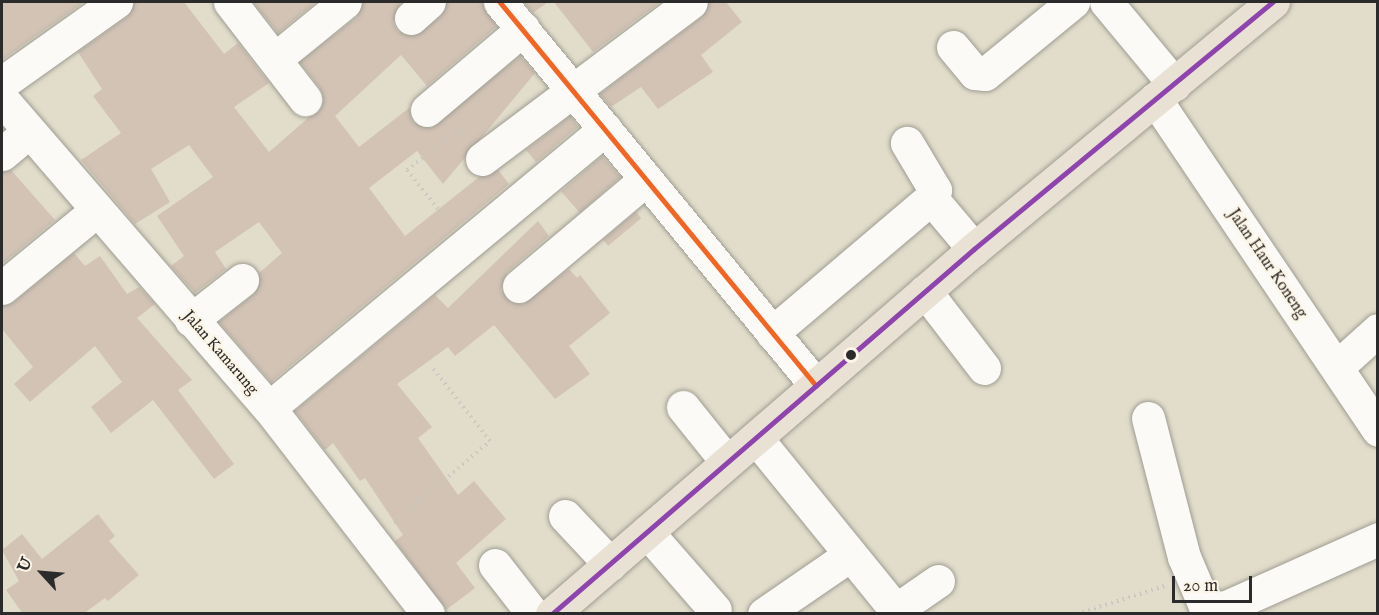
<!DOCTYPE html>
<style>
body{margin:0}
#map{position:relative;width:1379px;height:615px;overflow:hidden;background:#e2ddcb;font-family:"IM FELL English",serif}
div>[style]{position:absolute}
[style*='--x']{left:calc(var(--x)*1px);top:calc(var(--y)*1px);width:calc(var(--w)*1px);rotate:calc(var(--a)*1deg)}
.building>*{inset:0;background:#d2c3b5;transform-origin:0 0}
.path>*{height:4px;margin-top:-2px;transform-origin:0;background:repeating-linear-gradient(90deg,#c8c7c2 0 1.5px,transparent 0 6px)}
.roads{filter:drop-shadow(0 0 2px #9f9d93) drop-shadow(0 0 2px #9f9d93)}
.minor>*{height:33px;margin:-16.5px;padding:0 16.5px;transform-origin:16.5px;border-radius:16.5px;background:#fbfaf7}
.major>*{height:33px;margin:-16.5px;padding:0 16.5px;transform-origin:16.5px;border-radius:16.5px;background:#eae1d5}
.bus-1>*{height:4.5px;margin:-2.25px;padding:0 2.25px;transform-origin:2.25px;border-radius:2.25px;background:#f26522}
.bus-2>*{height:4.5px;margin:-2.25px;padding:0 2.25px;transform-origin:2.25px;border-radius:2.25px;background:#8e44ad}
.dots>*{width:16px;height:16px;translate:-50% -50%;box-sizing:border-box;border:3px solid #fcf5e5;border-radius:50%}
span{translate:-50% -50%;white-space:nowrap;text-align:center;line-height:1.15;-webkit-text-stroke:4.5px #fcf5e5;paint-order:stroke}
.street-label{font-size:16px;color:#2b2b2b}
.frame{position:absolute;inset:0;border:3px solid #2b2b2b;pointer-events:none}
.north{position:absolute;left:12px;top:543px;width:60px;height:60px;-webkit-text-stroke:4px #fcf5e5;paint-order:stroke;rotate:296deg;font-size:16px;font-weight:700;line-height:24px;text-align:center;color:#2b2b2b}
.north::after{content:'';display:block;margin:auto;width:21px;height:27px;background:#2b2b2b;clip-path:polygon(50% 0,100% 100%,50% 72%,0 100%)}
.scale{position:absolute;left:1172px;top:576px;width:80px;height:27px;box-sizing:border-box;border:3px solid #2b2b2b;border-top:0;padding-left:8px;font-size:18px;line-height:21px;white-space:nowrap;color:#2b2b2b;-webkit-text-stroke:4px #fcf5e5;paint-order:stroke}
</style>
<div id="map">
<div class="building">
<i style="clip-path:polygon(2px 2px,84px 2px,2px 60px)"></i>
<i style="clip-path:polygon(135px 2px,184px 2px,224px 54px,238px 43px,269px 83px,234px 107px,269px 152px,322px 106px,320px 88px,300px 62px,357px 17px,363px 2px,401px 2px,393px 22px,397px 31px,414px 36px,441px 16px,447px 2px,482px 2px,496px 27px,427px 86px,401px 55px,335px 116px,359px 147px,409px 108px,413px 122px,431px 128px,520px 56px,535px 73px,443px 184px,417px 151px,369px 188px,405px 236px,479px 177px,498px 170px,509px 184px,271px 382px,219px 322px,254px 294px,259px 273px,282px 253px,259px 222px,215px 252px,226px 269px,195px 293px,171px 266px,184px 256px,157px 216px,213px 177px,189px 145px,151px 169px,170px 202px,135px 224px,81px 160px,121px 133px,93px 96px,102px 89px,78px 52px,127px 17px)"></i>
<i style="clip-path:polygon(253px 2px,316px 2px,278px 33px)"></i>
<i style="clip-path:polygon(524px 2px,548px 2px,533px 13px)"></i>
<i style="clip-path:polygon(554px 2px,660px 2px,593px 52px)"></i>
<i style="clip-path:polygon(709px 2px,726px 2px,742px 22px,701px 55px,713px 72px,658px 109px,641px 87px,611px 107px,600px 94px,702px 17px)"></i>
<i style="clip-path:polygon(570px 116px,578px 127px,536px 162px,526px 150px)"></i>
<i style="left:602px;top:156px;width:28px;height:54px;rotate:49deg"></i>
<i style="clip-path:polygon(11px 170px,55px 220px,2px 264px,2px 172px)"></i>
<i style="left:636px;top:212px;width:8px;height:43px;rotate:50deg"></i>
<i style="clip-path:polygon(538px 221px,549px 236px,507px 272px,501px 290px,512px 303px,523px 304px,569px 269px,577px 278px,580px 275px,610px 313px,569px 346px,590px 374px,555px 399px,494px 325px,455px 356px,448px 347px,397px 384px,432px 427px,418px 438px,458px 495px,474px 481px,506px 519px,456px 563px,475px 588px,446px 610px,395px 541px,403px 535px,365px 478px,360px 481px,333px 443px,325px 450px,295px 411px,435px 295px,448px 308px)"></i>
<i style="clip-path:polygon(74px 253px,85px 266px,100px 256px,127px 294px,139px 287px,155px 304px,137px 318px,192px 380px,178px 390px,234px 464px,214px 479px,153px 400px,111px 433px,91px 407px,122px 382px,95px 346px,30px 402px,14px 384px,33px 367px,2px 329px,2px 306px,14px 302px)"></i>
<i style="clip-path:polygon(98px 514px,115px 536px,109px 541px,139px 575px,108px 601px,105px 598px,83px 614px,23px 614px,6px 590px,19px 581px,2px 550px,22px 534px,42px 559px)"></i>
</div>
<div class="path">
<i style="--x:449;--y:223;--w:68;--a:-128.4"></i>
<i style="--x:407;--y:170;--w:65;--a:-38.1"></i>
<i style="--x:458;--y:130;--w:10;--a:53"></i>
<i style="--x:394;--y:523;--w:126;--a:-40.5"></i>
<i style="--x:490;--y:441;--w:95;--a:-128.2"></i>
<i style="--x:1077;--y:614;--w:92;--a:-17.7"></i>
</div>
<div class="roads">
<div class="minor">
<i style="--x:230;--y:2;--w:123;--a:52.3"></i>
<i style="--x:500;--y:2;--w:497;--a:50.5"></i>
<i style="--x:1106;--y:2;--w:107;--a:50.3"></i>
<i style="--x:411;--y:18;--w:24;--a:-42"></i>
<i style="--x:953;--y:47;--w:34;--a:50"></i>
<i style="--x:975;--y:73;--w:10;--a:6"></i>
<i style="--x:985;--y:74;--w:114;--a:-39.3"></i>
<i style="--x:275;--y:59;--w:90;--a:-39.2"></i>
<i style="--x:2;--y:83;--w:140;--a:-35.4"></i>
<i style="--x:2;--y:99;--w:408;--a:49.2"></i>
<i style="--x:269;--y:408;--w:260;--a:52.3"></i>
<i style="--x:1155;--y:99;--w:399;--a:56"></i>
<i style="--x:427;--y:110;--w:126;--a:-40.2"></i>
<i style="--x:2;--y:154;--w:35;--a:-40"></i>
<i style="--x:482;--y:159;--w:261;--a:-36.9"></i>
<i style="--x:931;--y:198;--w:67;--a:49.9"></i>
<i style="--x:519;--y:286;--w:166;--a:-40.1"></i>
<i style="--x:2;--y:288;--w:123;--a:-39.4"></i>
<i style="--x:925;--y:291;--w:97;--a:52.5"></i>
<i style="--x:191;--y:320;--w:65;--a:-38.1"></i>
<i style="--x:772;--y:333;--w:209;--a:-40.3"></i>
<i style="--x:931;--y:198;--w:9;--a:-63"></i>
<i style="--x:935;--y:190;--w:55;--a:-120.8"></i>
<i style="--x:1337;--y:367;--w:55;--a:-42.1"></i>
<i style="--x:683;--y:407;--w:70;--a:51.3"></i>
<i style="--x:269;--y:408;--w:437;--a:-39.7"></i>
<i style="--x:1148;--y:418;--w:144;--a:75.5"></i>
<i style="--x:1184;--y:557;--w:53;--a:66.8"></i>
<i style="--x:1205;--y:606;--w:19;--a:6"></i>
<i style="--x:1224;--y:608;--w:169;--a:-24.1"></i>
<i style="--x:756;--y:438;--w:227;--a:50.9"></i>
<i style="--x:565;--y:516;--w:66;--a:46.8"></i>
<i style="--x:647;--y:532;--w:103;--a:48.9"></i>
<i style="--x:495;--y:565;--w:62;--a:52.2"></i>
<i style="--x:896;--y:610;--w:51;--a:-34.6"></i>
<i style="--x:764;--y:614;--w:104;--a:-34.5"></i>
</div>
<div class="major">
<i style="--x:552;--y:614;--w:558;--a:-40.86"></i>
<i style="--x:974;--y:249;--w:388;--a:-39.6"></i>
</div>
</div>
<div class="bus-1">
<i style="--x:500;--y:2;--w:497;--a:50.5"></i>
</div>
<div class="bus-2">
<i style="--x:552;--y:614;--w:558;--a:-40.86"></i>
<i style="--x:974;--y:249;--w:388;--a:-39.6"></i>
</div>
<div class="dots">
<i style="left:851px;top:355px;background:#2b2b2b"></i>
</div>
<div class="street-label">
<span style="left:1267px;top:264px;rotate:56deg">Jalan Haur Koneng</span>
<span style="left:220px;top:353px;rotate:49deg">Jalan Kamarung</span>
</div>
<div class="frame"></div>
<div class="north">U</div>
<div class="scale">20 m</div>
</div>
